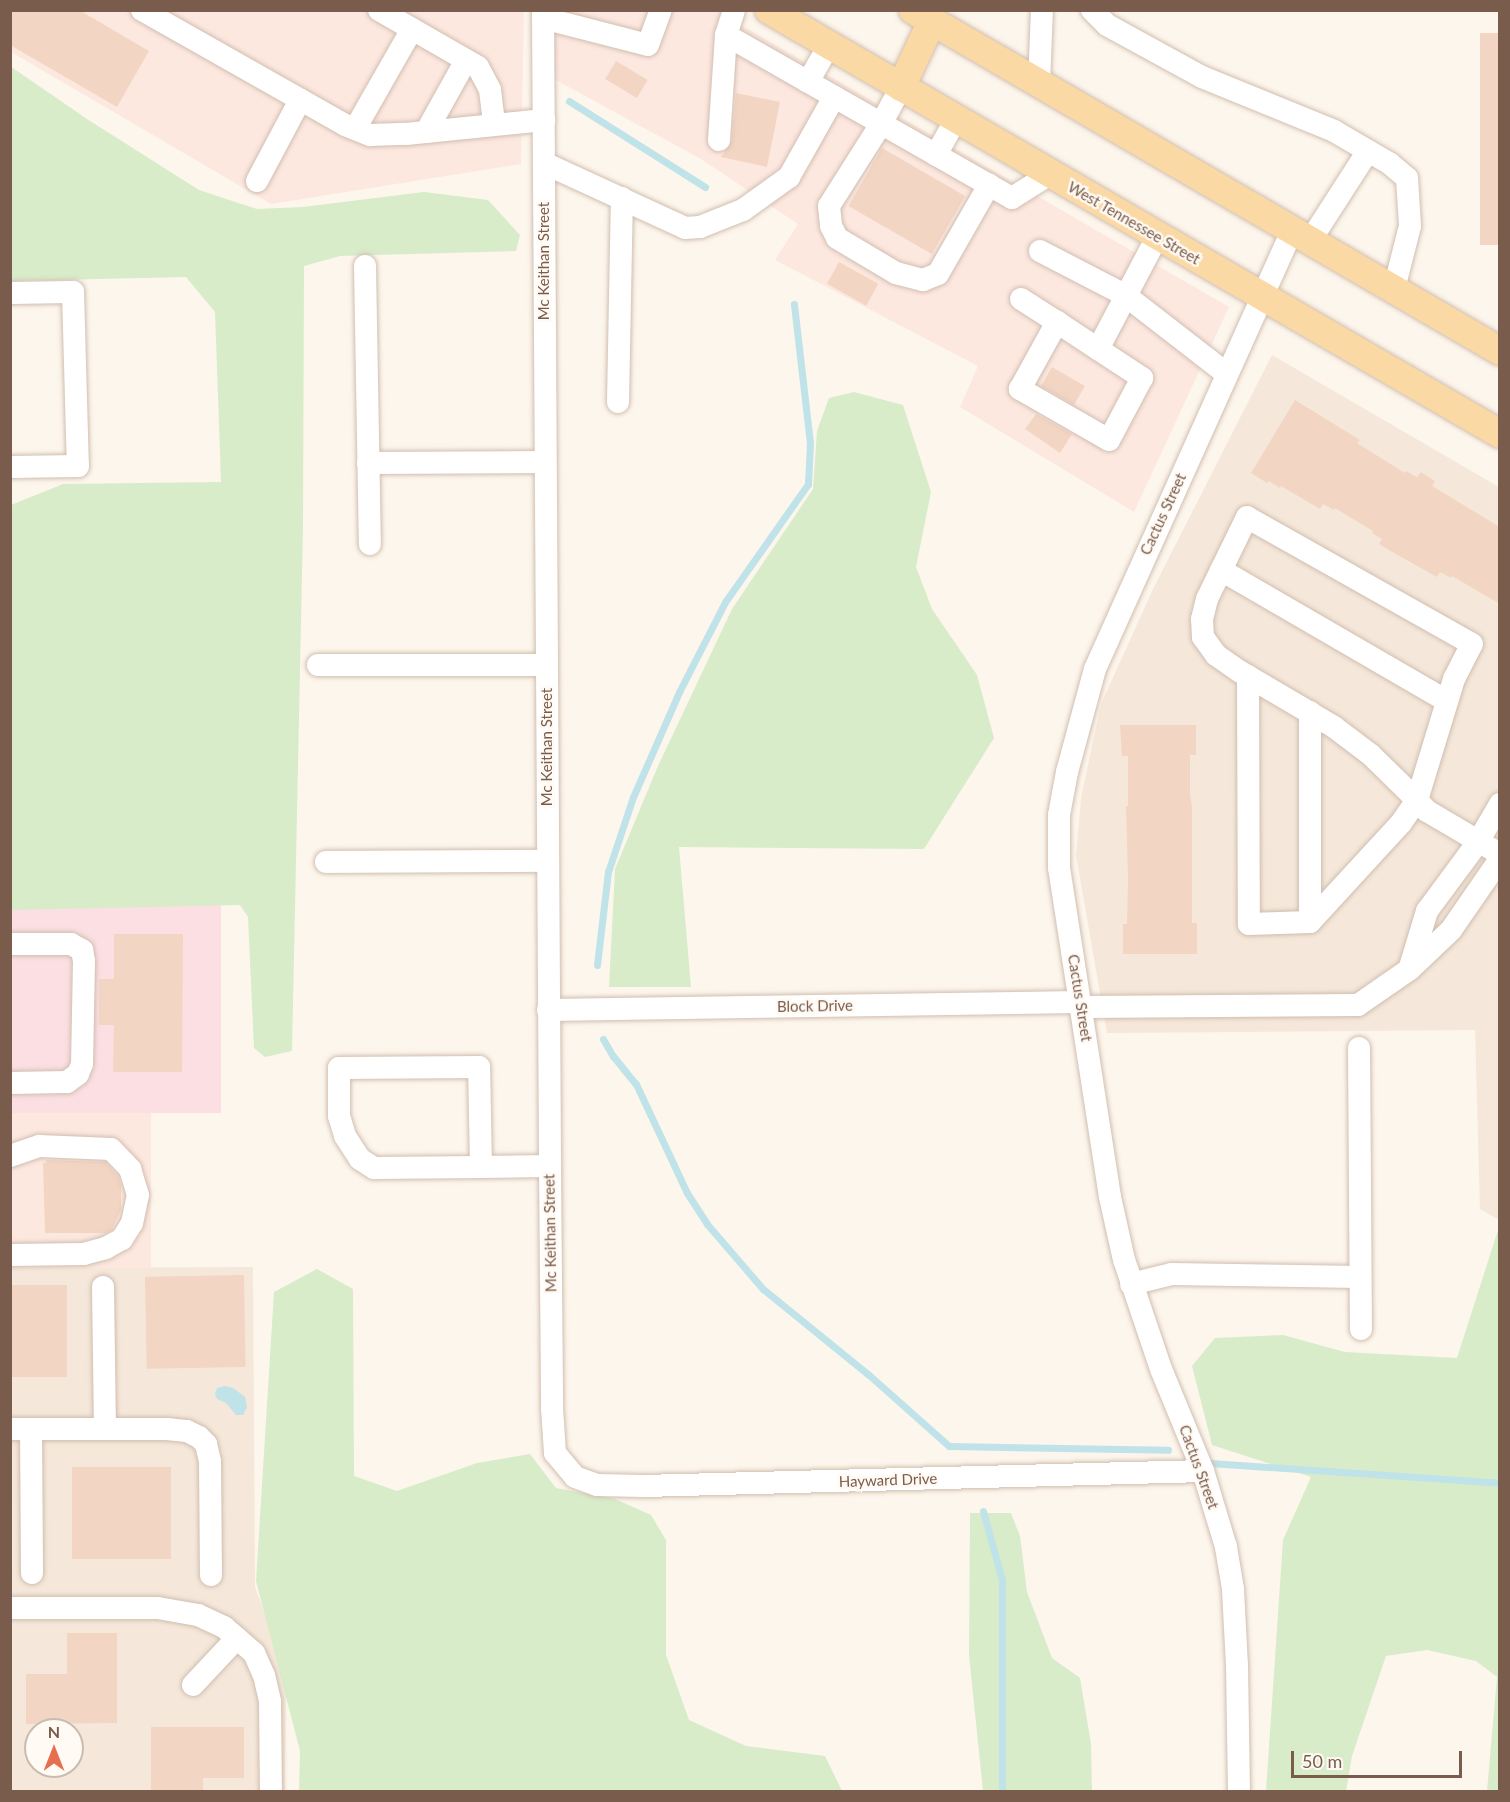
<!DOCTYPE html>
<style>
body{margin:0}
#map{position:relative;width:1510px;height:1802px;overflow:hidden;background:#fdf6ec;font-family:Lato,sans-serif}
div>[style]{position:absolute}
[style*='--x']{left:calc(var(--x)*1px);top:calc(var(--y)*1px);width:calc(var(--w)*1px);rotate:calc(var(--a)*1deg)}
.residential>*{inset:0;background:#f5e8da}
.commercial>*{inset:0;background:#fde8e0;transform-origin:0 0}
.medical>*{inset:0;background:#fbdfe3;transform-origin:0 0}
.green>*{inset:0;background:#d8ecc9}
.water>*{inset:0;background:#bfe3e8}
.stream>*{height:7px;margin:-3.5px;padding:0 3.5px;transform-origin:3.5px;border-radius:3.5px;background:#bfe3e8}
.building>*{inset:0;background:#f3d5c3;transform-origin:0 0}
.roads{filter:drop-shadow(0 0 2px #d1beb0) drop-shadow(0 0 2px #d1beb0)}
.minor>*{height:22px;margin:-11px;padding:0 11px;transform-origin:11px;border-radius:11px;background:#fff}
.major>*{height:28px;margin:-14px;padding:0 14px;transform-origin:14px;border-radius:14px;background:#fbd9a5}
span{translate:-50% -50%;white-space:nowrap;text-align:center;line-height:1.15;-webkit-text-stroke:5px #fffaf3;paint-order:stroke}
.street-label{font-size:15px;color:#7a5c4d}
.frame{position:absolute;inset:0;border:12px solid #7a5c4d;pointer-events:none}
.north{position:absolute;left:24px;top:1718px;width:60px;height:60px;box-sizing:border-box;background:#fffaf3;border:2px solid #cabbb1;border-radius:50%;rotate:0deg;font-size:16px;font-weight:700;line-height:24px;text-align:center;color:#7a5c4d}
.north::after{content:'';display:block;margin:auto;width:21px;height:27px;background:#e76f51;clip-path:polygon(50% 0,100% 100%,50% 72%,0 100%)}
.scale{position:absolute;left:1291px;top:1751px;width:171px;height:27px;box-sizing:border-box;border:3px solid #7a5c4d;border-top:0;padding-left:8px;font-size:18px;line-height:21px;white-space:nowrap;color:#7a5c4d;-webkit-text-stroke:4px #fffaf3;paint-order:stroke}
</style>
<div id="map">
<div class="residential">
<i style="clip-path:polygon(1272px 355px,1499px 487px,1499px 1220px,1480px 1209px,1475px 1030px,1107px 1033px,1076px 856px,1081px 798px,1101px 704px,1153px 589px)"></i>
<i style="clip-path:polygon(evenodd,253px 1267px,255px 1587px,286px 1670px,285px 1791px,11px 1791px,10px 1268px,253px 1267px,36px 1730px,72px 1730px,72px 1766px,36px 1766px,36px 1730px)"></i>
</div>
<div class="commercial">
<i style="clip-path:polygon(11px 11px,524px 11px,521px 164px,271px 204px,11px 52px)"></i>
<i style="clip-path:polygon(556px 11px,717px 11px,1229px 307px,1134px 512px,960px 407px,978px 366px,775px 260px,798px 224px,701px 159px,552px 78px)"></i>
<i style="left:10px;top:1113px;width:141px;height:155px"></i>
</div>
<div class="medical">
<i style="left:10px;top:904px;width:211px;height:209px"></i>
</div>
<div class="green">
<i style="clip-path:polygon(10px 66px,87px 119px,199px 190px,257px 209px,303px 207px,424px 192px,488px 200px,520px 235px,516px 251px,340px 256px,304px 266px,303px 527px,292px 1051px,265px 1057px,254px 1048px,248px 917px,240px 905px,11px 910px,11px 505px,63px 484px,221px 482px,215px 312px,186px 277px,11px 281px)"></i>
<i style="clip-path:polygon(854px 392px,903px 405px,931px 492px,916px 567px,932px 609px,977px 675px,994px 738px,924px 849px,679px 847px,691px 987px,609px 987px,615px 869px,658px 766px,732px 609px,813px 489px,817px 431px,829px 398px)"></i>
<i style="clip-path:polygon(1499px 1227px,1499px 1791px,1487px 1791px,1497px 1677px,1476px 1661px,1427px 1650px,1386px 1656px,1352px 1756px,1346px 1791px,1266px 1791px,1283px 1540px,1311px 1477px,1212px 1445px,1192px 1366px,1215px 1338px,1283px 1335px,1345px 1352px,1457px 1358px)"></i>
<i style="clip-path:polygon(317px 1269px,353px 1289px,354px 1476px,397px 1491px,477px 1463px,530px 1454px,556px 1488px,615px 1499px,651px 1515px,666px 1540px,666px 1655px,689px 1720px,746px 1746px,825px 1756px,842px 1791px,299px 1791px,300px 1751px,256px 1581px,274px 1292px)"></i>
<i style="clip-path:polygon(970px 1513px,1011px 1513px,1020px 1536px,1027px 1592px,1052px 1658px,1080px 1678px,1091px 1744px,1092px 1791px,983px 1791px,969px 1655px)"></i>
</div>
<div class="water">
<i style="clip-path:polygon(225px 1386px,233px 1388px,245px 1397px,247px 1407px,243px 1415px,236px 1415px,226px 1403px,217px 1399px,215px 1394px,217px 1388px)"></i>
</div>
<div class="stream">
<i style="--x:569;--y:101;--w:161;--a:32.3"></i>
<i style="--x:597;--y:965;--w:94;--a:-83.3"></i>
<i style="--x:608;--y:872;--w:79;--a:-71.6"></i>
<i style="--x:633;--y:797;--w:115;--a:-66.3"></i>
<i style="--x:679;--y:692;--w:101;--a:-62.9"></i>
<i style="--x:725;--y:602;--w:144;--a:-54.9"></i>
<i style="--x:808;--y:484;--w:41;--a:-87.2"></i>
<i style="--x:810;--y:443;--w:140;--a:-96.6"></i>
<i style="--x:603;--y:1039;--w:20;--a:60"></i>
<i style="--x:613;--y:1056;--w:36;--a:51"></i>
<i style="--x:636;--y:1084;--w:120;--a:64.9"></i>
<i style="--x:687;--y:1193;--w:37;--a:57"></i>
<i style="--x:707;--y:1224;--w:86;--a:49.3"></i>
<i style="--x:763;--y:1289;--w:136;--a:39.1"></i>
<i style="--x:869;--y:1375;--w:107;--a:41.6"></i>
<i style="--x:949;--y:1446;--w:219;--a:1"></i>
<i style="--x:1210;--y:1463;--w:291;--a:3.9"></i>
<i style="--x:983;--y:1511;--w:72;--a:74.6"></i>
<i style="--x:1002;--y:1580;--w:212;--a:90"></i>
</div>
<div class="building">
<i style="clip-path:polygon(10px 10px,79px 10px,149px 51px,117px 107px,10px 45px)"></i>
<i style="left:1480px;top:33px;width:20px;height:212px"></i>
<i style="left:616px;top:61px;width:37px;height:21px;rotate:31deg"></i>
<i style="clip-path:polygon(736px 93px,780px 102px,767px 167px,721px 157px,732px 141px)"></i>
<i style="left:882px;top:148px;width:96px;height:67px;rotate:30deg"></i>
<i style="left:839px;top:262px;width:45px;height:25px;rotate:29deg"></i>
<i style="left:1052px;top:367px;width:38px;height:22px;rotate:30deg"></i>
<i style="clip-path:polygon(1295px 400px,1360px 440px,1357px 443px,1405px 473px,1406px 471px,1417px 477px,1421px 472px,1435px 481px,1432px 486px,1500px 527px,1500px 604px,1452px 576px,1451px 578px,1440px 572px,1437px 577px,1394px 553px,1379px 544px,1382px 539px,1372px 533px,1373px 531px,1335px 508px,1334px 510px,1323px 504px,1320px 509px,1281px 486px,1280px 488px,1269px 481px,1267px 483px,1251px 473px)"></i>
<i style="clip-path:polygon(1036px 414px,1072px 434px,1060px 453px,1025px 429px)"></i>
<i style="clip-path:polygon(1120px 725px,1196px 725px,1196px 755px,1190px 755px,1190px 794px,1192px 807px,1192px 923px,1197px 923px,1197px 954px,1123px 954px,1123px 924px,1127px 924px,1128px 880px,1126px 806px,1128px 806px,1128px 756px,1122px 756px)"></i>
<i style="clip-path:polygon(114px 934px,183px 934px,182px 1072px,113px 1072px,114px 1025px,99px 1025px,99px 979px,114px 979px)"></i>
<i style="clip-path:polygon(46px 1160px,105px 1162px,118px 1176px,121px 1185px,121px 1210px,112px 1229px,106px 1233px,45px 1233px,43px 1163px,46px 1163px)"></i>
<i style="left:244px;top:1275px;width:92px;height:99px;rotate:89deg"></i>
<i style="left:10px;top:1285px;width:57px;height:92px"></i>
<i style="left:72px;top:1467px;width:99px;height:92px"></i>
<i style="clip-path:polygon(67px 1633px,117px 1633px,117px 1723px,26px 1724px,26px 1674px,67px 1674px)"></i>
<i style="clip-path:polygon(151px 1727px,244px 1727px,244px 1778px,203px 1778px,203px 1791px,151px 1791px)"></i>
</div>
<div class="roads">
<div class="minor">
<i style="--x:142;--y:10;--w:233;--a:29.5"></i>
<i style="--x:345;--y:125;--w:27;--a:22"></i>
<i style="--x:370;--y:135;--w:36;--a:-2"></i>
<i style="--x:406;--y:134;--w:139;--a:-5.8"></i>
<i style="--x:379;--y:10;--w:114;--a:29.9"></i>
<i style="--x:478;--y:67;--w:26;--a:62"></i>
<i style="--x:490;--y:90;--w:35;--a:83"></i>
<i style="--x:543;--y:10;--w:1156;--a:89.65"></i>
<i style="--x:550;--y:1166;--w:242;--a:89.5"></i>
<i style="--x:552;--y:1408;--w:45;--a:86.2"></i>
<i style="--x:555;--y:1453;--w:31;--a:50"></i>
<i style="--x:575;--y:1477;--w:23;--a:20"></i>
<i style="--x:597;--y:1485;--w:46;--a:1.2"></i>
<i style="--x:643;--y:1486;--w:560;--a:-1.53"></i>
<i style="--x:1092;--y:10;--w:21;--a:45"></i>
<i style="--x:1107;--y:25;--w:108;--a:28.7"></i>
<i style="--x:1202;--y:77;--w:143;--a:22.2"></i>
<i style="--x:1334;--y:131;--w:64;--a:30.2"></i>
<i style="--x:1389;--y:163;--w:23;--a:40"></i>
<i style="--x:1407;--y:178;--w:48;--a:86.4"></i>
<i style="--x:1410;--y:226;--w:65;--a:104.3"></i>
<i style="--x:543;--y:18;--w:108;--a:14.4"></i>
<i style="--x:648;--y:45;--w:37;--a:-70"></i>
<i style="--x:726;--y:35;--w:329;--a:29.7"></i>
<i style="--x:1012;--y:198;--w:45;--a:-32.3"></i>
<i style="--x:808;--y:82;--w:43;--a:-60.4"></i>
<i style="--x:1039;--y:84;--w:74;--a:-87.7"></i>
<i style="--x:901;--y:87;--w:42;--a:118.4"></i>
<i style="--x:881;--y:124;--w:97;--a:122.4"></i>
<i style="--x:829;--y:206;--w:20;--a:84"></i>
<i style="--x:831;--y:226;--w:13;--a:63"></i>
<i style="--x:837;--y:238;--w:69;--a:30.7"></i>
<i style="--x:896;--y:273;--w:28;--a:15"></i>
<i style="--x:923;--y:280;--w:16;--a:-22"></i>
<i style="--x:938;--y:274;--w:103;--a:-60.2"></i>
<i style="--x:355;--y:129;--w:115;--a:-60.3"></i>
<i style="--x:426;--y:132;--w:82;--a:-60.9"></i>
<i style="--x:719;--y:140;--w:105;--a:-86.2"></i>
<i style="--x:726;--y:35;--w:26;--a:-72"></i>
<i style="--x:936;--y:155;--w:41;--a:-60.9"></i>
<i style="--x:544;--y:163;--w:155;--a:24.7"></i>
<i style="--x:685;--y:228;--w:15;--a:-4"></i>
<i style="--x:700;--y:227;--w:46;--a:-21.6"></i>
<i style="--x:743;--y:210;--w:57;--a:-35.7"></i>
<i style="--x:789;--y:177;--w:92;--a:-60.6"></i>
<i style="--x:257;--y:181;--w:92;--a:-62"></i>
<i style="--x:1310;--y:241;--w:107;--a:-57.2"></i>
<i style="--x:1040;--y:251;--w:96;--a:27.4"></i>
<i style="--x:1125;--y:295;--w:129;--a:37.8"></i>
<i style="--x:365;--y:266;--w:278;--a:89"></i>
<i style="--x:10;--y:293;--w:63;--a:-0.9"></i>
<i style="--x:73;--y:292;--w:174;--a:88.4"></i>
<i style="--x:78;--y:466;--w:68;--a:179.2"></i>
<i style="--x:1021;--y:299;--w:43;--a:32.6"></i>
<i style="--x:1057;--y:322;--w:49;--a:33.4"></i>
<i style="--x:1098;--y:349;--w:53;--a:33.4"></i>
<i style="--x:1142;--y:378;--w:70;--a:118"></i>
<i style="--x:1109;--y:440;--w:103;--a:-150.2"></i>
<i style="--x:1020;--y:389;--w:77;--a:-61.1"></i>
<i style="--x:1098;--y:349;--w:127;--a:-62.2"></i>
<i style="--x:618;--y:402;--w:204;--a:-88.9"></i>
<i style="--x:368;--y:463;--w:177;--a:-0.3"></i>
<i style="--x:1221;--y:570;--w:261;--a:30.1"></i>
<i style="--x:318;--y:665;--w:229;--a:0"></i>
<i style="--x:1248;--y:676;--w:248;--a:89.8"></i>
<i style="--x:1249;--y:924;--w:61;--a:-1.9"></i>
<i style="--x:1310;--y:922;--w:134;--a:-47.4"></i>
<i style="--x:1401;--y:823;--w:28;--a:-55"></i>
<i style="--x:1417;--y:800;--w:127;--a:-73"></i>
<i style="--x:1454;--y:679;--w:39;--a:-63"></i>
<i style="--x:1472;--y:644;--w:258;--a:-150.6"></i>
<i style="--x:1247;--y:517;--w:91;--a:116"></i>
<i style="--x:1207;--y:599;--w:21;--a:104"></i>
<i style="--x:1202;--y:619;--w:18;--a:87"></i>
<i style="--x:1203;--y:637;--w:22;--a:54"></i>
<i style="--x:1216;--y:655;--w:28;--a:35"></i>
<i style="--x:1239;--y:671;--w:110;--a:30.5"></i>
<i style="--x:1334;--y:727;--w:46;--a:37.1"></i>
<i style="--x:1371;--y:755;--w:64;--a:44.4"></i>
<i style="--x:1417;--y:800;--w:15;--a:48"></i>
<i style="--x:1427;--y:811;--w:85;--a:30.5"></i>
<i style="--x:326;--y:862;--w:222;--a:-0.3"></i>
<i style="--x:1310;--y:922;--w:210;--a:-90"></i>
<i style="--x:10;--y:944;--w:61;--a:0"></i>
<i style="--x:71;--y:944;--w:13;--a:29"></i>
<i style="--x:82;--y:950;--w:11;--a:80"></i>
<i style="--x:84;--y:961;--w:103;--a:91.1"></i>
<i style="--x:82;--y:1064;--w:11;--a:112"></i>
<i style="--x:78;--y:1074;--w:14;--a:144"></i>
<i style="--x:67;--y:1082;--w:57;--a:179"></i>
<i style="--x:1410;--y:967;--w:59;--a:-73.1"></i>
<i style="--x:1427;--y:911;--w:86;--a:-53.5"></i>
<i style="--x:1478;--y:842;--w:44;--a:-59.9"></i>
<i style="--x:1082;--y:1007;--w:276;--a:-0.4"></i>
<i style="--x:1358;--y:1005;--w:63;--a:-34.7"></i>
<i style="--x:1410;--y:969;--w:57;--a:-43.6"></i>
<i style="--x:1451;--y:930;--w:86;--a:-55.4"></i>
<i style="--x:548;--y:1010;--w:533;--a:-0.86"></i>
<i style="--x:1359;--y:1048;--w:281;--a:89.6"></i>
<i style="--x:10;--y:1156;--w:31;--a:-19"></i>
<i style="--x:39;--y:1146;--w:72;--a:2.4"></i>
<i style="--x:111;--y:1149;--w:28;--a:46"></i>
<i style="--x:130;--y:1169;--w:27;--a:73"></i>
<i style="--x:138;--y:1195;--w:29;--a:102"></i>
<i style="--x:132;--y:1223;--w:19;--a:122"></i>
<i style="--x:122;--y:1239;--w:18;--a:151"></i>
<i style="--x:106;--y:1248;--w:23;--a:165"></i>
<i style="--x:84;--y:1254;--w:74;--a:179.2"></i>
<i style="--x:481;--y:1167;--w:100;--a:-91.1"></i>
<i style="--x:479;--y:1067;--w:140;--a:179.6"></i>
<i style="--x:339;--y:1068;--w:48;--a:90"></i>
<i style="--x:339;--y:1116;--w:21;--a:73"></i>
<i style="--x:345;--y:1136;--w:27;--a:57"></i>
<i style="--x:360;--y:1159;--w:17;--a:33"></i>
<i style="--x:374;--y:1168;--w:107;--a:-0.5"></i>
<i style="--x:481;--y:1167;--w:69;--a:-0.8"></i>
<i style="--x:1131;--y:1284;--w:42;--a:-13.7"></i>
<i style="--x:1172;--y:1274;--w:188;--a:0.9"></i>
<i style="--x:103;--y:1287;--w:142;--a:89.2"></i>
<i style="--x:10;--y:1429;--w:157;--a:0"></i>
<i style="--x:167;--y:1429;--w:20;--a:6"></i>
<i style="--x:187;--y:1431;--w:13;--a:27"></i>
<i style="--x:199;--y:1437;--w:10;--a:45"></i>
<i style="--x:206;--y:1444;--w:18;--a:77"></i>
<i style="--x:210;--y:1462;--w:113;--a:89.5"></i>
<i style="--x:31;--y:1429;--w:144;--a:89.6"></i>
<i style="--x:10;--y:1608;--w:148;--a:0"></i>
<i style="--x:158;--y:1608;--w:41;--a:9.9"></i>
<i style="--x:198;--y:1615;--w:29;--a:25"></i>
<i style="--x:224;--y:1627;--w:40;--a:41"></i>
<i style="--x:254;--y:1653;--w:24;--a:66"></i>
<i style="--x:264;--y:1675;--w:28;--a:77"></i>
<i style="--x:270;--y:1702;--w:90;--a:89.4"></i>
<i style="--x:193;--y:1685;--w:64;--a:-46.9"></i>
<i style="--x:1239;--y:1792;--w:126;--a:-90.9"></i>
<i style="--x:1237;--y:1666;--w:77;--a:-93"></i>
<i style="--x:1233;--y:1589;--w:43;--a:-99.5"></i>
<i style="--x:1226;--y:1547;--w:79;--a:-106.8"></i>
<i style="--x:1203;--y:1471;--w:110;--a:-112.4"></i>
<i style="--x:1161;--y:1369;--w:115;--a:-108.7"></i>
<i style="--x:1124;--y:1260;--w:65;--a:-102.5"></i>
<i style="--x:1110;--y:1197;--w:333;--a:-98.8"></i>
<i style="--x:1059;--y:868;--w:53;--a:-90"></i>
<i style="--x:1059;--y:815;--w:44;--a:-79.5"></i>
<i style="--x:1067;--y:772;--w:107;--a:-74.8"></i>
<i style="--x:1095;--y:669;--w:481;--a:-65.8"></i>
</div>
<div class="major">
<i style="--x:769;--y:10;--w:845;--a:30.11"></i>
<i style="--x:913;--y:10;--w:679;--a:30.15"></i>
<i style="--x:901;--y:87;--w:73;--a:-64.8"></i>
</div>
</div>
<div class="street-label">
<span style="left:1134px;top:223px;rotate:30deg">West Tennessee Street</span>
<span style="left:544px;top:261px;rotate:-90deg">Mc Keithan Street</span>
<span style="left:1163px;top:514px;rotate:-65deg">Cactus Street</span>
<span style="left:547px;top:747px;rotate:-90deg">Mc Keithan Street</span>
<span style="left:1080px;top:998px;rotate:81deg">Cactus Street</span>
<span style="left:815px;top:1006px;rotate:-1deg">Block Drive</span>
<span style="left:550px;top:1233px;rotate:-91deg">Mc Keithan Street</span>
<span style="left:1199px;top:1467px;rotate:70deg">Cactus Street</span>
<span style="left:888px;top:1480px;rotate:-2deg">Hayward Drive</span>
</div>
<div class="frame"></div>
<div class="north">N</div>
<div class="scale">50 m</div>
</div>
